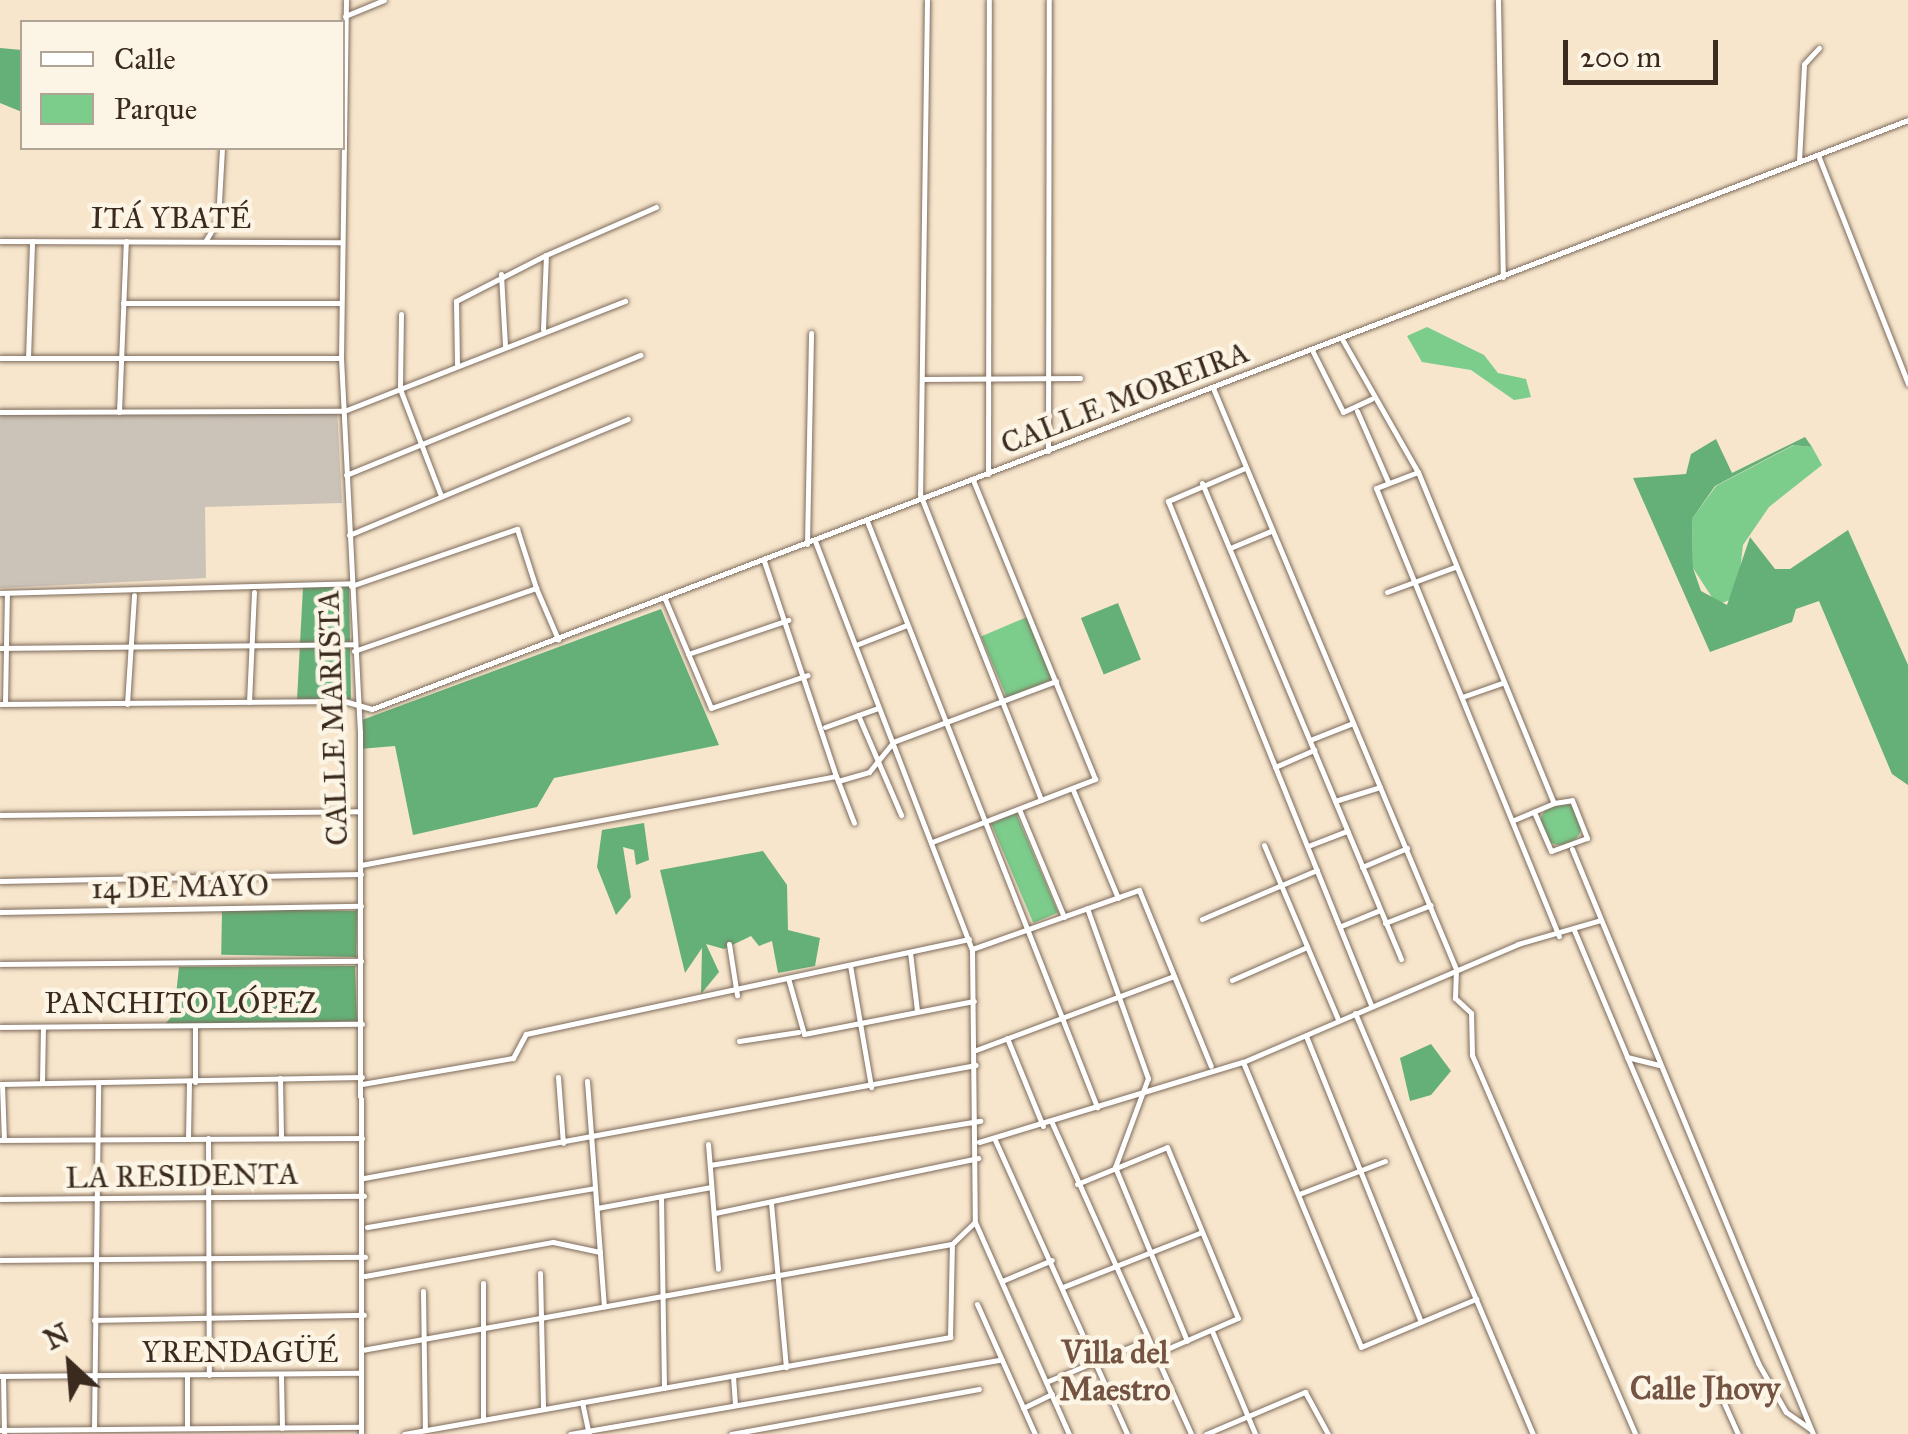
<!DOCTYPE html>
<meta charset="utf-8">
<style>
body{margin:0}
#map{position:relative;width:1908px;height:1434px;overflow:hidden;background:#f7e5cc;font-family:"IM FELL Great Primer",serif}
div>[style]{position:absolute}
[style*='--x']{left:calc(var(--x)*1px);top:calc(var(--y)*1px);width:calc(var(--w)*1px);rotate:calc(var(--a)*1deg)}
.industrial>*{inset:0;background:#cbc3b8}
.green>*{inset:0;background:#7ccc8c;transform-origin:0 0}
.round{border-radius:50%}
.forest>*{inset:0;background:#65b078;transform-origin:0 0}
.roads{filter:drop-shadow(0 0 2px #7d6b5b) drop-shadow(0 0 2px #7d6b5b)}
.minor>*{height:5px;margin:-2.5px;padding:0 2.5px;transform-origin:2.5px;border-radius:2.5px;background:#fff}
span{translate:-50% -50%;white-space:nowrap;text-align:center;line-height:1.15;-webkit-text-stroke:9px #fcf5e5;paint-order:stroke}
.street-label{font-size:30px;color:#3b2a1e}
.neighbourhood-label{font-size:32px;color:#755342;font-weight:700}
.legend{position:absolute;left:20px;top:20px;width:325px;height:130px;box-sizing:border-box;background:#fcf5e5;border:2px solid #afa495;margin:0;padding:12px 18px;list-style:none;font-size:30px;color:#3b2a1e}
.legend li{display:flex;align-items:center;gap:20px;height:50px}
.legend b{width:50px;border:2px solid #afa495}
.north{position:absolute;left:20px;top:1314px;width:100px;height:100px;-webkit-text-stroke:8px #fcf5e5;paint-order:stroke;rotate:334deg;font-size:28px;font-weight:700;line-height:40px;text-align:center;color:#3b2a1e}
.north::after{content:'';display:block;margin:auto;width:35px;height:45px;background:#3b2a1e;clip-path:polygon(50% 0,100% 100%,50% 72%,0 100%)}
.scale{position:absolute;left:1563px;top:40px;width:155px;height:45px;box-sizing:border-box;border:5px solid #3b2a1e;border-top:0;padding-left:12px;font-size:30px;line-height:35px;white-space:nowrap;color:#3b2a1e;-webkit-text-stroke:8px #fcf5e5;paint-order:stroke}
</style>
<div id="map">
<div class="industrial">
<i style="clip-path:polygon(337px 409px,342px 503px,205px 507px,206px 578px,0 588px,0 413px)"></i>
</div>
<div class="green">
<i style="clip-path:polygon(1427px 327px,1484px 355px,1498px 373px,1526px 379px,1531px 397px,1514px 400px,1471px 370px,1422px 362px,1407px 336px)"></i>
<i style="clip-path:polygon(1794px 445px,1812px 447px,1822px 465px,1769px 507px,1743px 545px,1737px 597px,1717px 605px,1693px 568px,1692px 519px,1716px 486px)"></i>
<i style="left:1027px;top:617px;width:67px;height:50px;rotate:67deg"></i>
<i class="round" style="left:1540px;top:803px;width:42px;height:42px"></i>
<i style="left:1016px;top:813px;width:108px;height:27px;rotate:67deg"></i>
</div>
<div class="forest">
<i style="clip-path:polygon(0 48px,22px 50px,22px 112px,0 103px)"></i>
<i style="clip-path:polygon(1805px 437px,1812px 447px,1793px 445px,1715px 486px,1692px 519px,1693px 568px,1701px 591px,1727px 605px,1750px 537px,1775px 569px,1790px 569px,1848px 530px,1908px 665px,1908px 785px,1892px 774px,1819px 601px,1796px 609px,1792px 622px,1710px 652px,1633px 478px,1686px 474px,1691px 454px,1716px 439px,1732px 473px)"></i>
<i style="clip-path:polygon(349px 584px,351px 699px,297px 700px,303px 587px)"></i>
<i style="left:1118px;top:603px;width:61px;height:40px;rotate:68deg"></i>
<i style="clip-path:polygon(661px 609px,719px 745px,554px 778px,537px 807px,413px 835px,395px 746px,359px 749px,362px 720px)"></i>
<i style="clip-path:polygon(644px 823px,649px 860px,636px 865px,634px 850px,623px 847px,631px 897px,616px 915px,597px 867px,602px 830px)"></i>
<i style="clip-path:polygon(763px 851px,787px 885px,788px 930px,820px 938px,815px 966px,778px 973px,772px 941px,759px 946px,751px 936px,724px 949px,706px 944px,719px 972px,701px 994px,702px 948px,685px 973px,660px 870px)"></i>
<i style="left:357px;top:911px;width:46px;height:135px;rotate:91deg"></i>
<i style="clip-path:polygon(355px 966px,357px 1021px,164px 1025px,174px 1014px,179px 967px)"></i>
<i style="clip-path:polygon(1431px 1044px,1451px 1071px,1431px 1095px,1410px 1101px,1400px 1058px)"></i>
</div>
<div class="roads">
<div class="minor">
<i style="--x:346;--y:0;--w:358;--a:90.8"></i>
<i style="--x:341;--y:358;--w:374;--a:87.1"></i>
<i style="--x:360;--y:732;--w:702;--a:89.92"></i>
<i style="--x:927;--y:0;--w:494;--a:90.8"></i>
<i style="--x:920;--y:494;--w:329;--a:68.4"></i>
<i style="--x:1498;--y:0;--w:277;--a:89"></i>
<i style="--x:345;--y:16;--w:42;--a:-22.3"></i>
<i style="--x:1818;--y:155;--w:246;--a:68.5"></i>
<i style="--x:1799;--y:161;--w:97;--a:-87"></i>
<i style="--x:1804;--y:64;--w:22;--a:-47"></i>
<i style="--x:206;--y:240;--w:23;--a:-59"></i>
<i style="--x:218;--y:220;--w:72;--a:-86.8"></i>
<i style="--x:0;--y:241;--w:342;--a:0.2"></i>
<i style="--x:501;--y:274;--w:72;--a:86.8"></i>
<i style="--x:123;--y:303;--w:217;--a:0"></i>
<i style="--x:401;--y:314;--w:75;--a:90.8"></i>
<i style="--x:400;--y:389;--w:115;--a:69"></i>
<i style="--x:543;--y:329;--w:74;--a:-87.7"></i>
<i style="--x:546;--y:255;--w:120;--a:-23.6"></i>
<i style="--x:1342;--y:339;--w:153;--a:60.3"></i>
<i style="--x:1418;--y:472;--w:358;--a:67.7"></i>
<i style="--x:1312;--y:350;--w:69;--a:63.4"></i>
<i style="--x:1343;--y:412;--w:31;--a:-25"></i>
<i style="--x:0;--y:358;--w:341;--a:0"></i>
<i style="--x:28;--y:358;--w:117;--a:-88"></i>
<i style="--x:457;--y:364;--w:63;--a:-90.9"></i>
<i style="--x:456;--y:301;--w:101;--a:-27.1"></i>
<i style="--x:922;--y:379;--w:158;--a:-0.4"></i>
<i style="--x:1213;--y:388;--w:630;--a:67.3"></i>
<i style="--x:1456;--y:969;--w:29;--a:92"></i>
<i style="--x:1455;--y:998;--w:22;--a:43"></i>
<i style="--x:1471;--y:1013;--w:42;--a:88.6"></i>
<i style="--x:1472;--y:1055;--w:413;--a:66.7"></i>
<i style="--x:1357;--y:411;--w:77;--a:66.4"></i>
<i style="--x:0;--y:412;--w:344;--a:-0.2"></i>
<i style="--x:344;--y:411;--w:302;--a:-21.4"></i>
<i style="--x:119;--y:412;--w:171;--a:-87.7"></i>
<i style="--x:1048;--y:451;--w:451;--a:-89.9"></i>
<i style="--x:1245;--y:468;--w:84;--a:156.8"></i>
<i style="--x:1168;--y:501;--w:543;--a:68.06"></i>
<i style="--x:1418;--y:472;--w:45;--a:159.1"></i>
<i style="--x:1376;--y:488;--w:484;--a:67.8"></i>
<i style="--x:988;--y:474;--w:474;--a:-89.9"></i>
<i style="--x:346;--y:475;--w:318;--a:-22.2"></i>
<i style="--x:1202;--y:483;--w:516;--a:67.31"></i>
<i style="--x:867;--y:521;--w:630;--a:68.57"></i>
<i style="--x:349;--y:535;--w:302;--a:-22.6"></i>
<i style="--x:815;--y:541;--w:437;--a:69"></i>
<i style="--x:972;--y:949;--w:273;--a:89.4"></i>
<i style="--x:975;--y:1222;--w:232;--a:66.1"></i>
<i style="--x:807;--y:544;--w:211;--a:-88.9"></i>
<i style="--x:1230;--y:548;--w:44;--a:-22.5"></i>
<i style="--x:764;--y:561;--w:227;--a:71.5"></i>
<i style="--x:351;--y:586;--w:176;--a:-19"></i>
<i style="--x:517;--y:529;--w:62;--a:72.1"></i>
<i style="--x:1387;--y:592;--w:72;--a:-20.2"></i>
<i style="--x:0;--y:593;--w:351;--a:-1.6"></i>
<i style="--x:665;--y:599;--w:118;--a:67.1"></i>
<i style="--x:711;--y:708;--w:102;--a:-18.8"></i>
<i style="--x:856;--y:645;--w:55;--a:-21.4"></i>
<i style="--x:0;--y:648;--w:354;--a:-0.6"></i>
<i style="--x:354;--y:651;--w:193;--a:-19.1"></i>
<i style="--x:536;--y:588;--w:56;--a:66.7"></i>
<i style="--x:688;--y:654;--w:106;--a:-18.8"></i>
<i style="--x:1462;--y:697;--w:42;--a:-19.3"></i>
<i style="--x:249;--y:702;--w:110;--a:-87.4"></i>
<i style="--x:0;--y:704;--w:344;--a:-0.5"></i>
<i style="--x:344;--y:701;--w:29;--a:16"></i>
<i style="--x:372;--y:709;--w:1645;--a:-20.98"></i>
<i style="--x:5;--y:704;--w:111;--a:-89"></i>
<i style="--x:127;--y:704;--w:109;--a:-86.3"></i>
<i style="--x:858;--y:715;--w:109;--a:66.7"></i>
<i style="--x:825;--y:727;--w:56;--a:-19.7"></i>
<i style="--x:1310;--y:740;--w:46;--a:-21.6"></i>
<i style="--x:1275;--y:767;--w:43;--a:-23.6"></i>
<i style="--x:838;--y:781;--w:32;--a:-16"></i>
<i style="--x:869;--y:772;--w:38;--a:-51"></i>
<i style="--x:893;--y:742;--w:174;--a:-20.5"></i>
<i style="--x:1073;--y:790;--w:117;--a:67.4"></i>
<i style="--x:1335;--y:801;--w:47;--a:-17.3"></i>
<i style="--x:1019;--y:809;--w:117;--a:67.4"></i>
<i style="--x:0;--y:815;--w:360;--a:-0.6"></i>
<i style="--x:1514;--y:820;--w:43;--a:-23"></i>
<i style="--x:1554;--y:803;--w:18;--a:-9"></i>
<i style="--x:1572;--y:800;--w:41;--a:68.5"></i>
<i style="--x:1587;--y:838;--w:38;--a:160"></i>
<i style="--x:1551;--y:851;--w:43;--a:-113.6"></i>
<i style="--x:932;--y:842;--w:175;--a:-21.1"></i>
<i style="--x:1095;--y:779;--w:323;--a:-112.2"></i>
<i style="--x:1264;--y:845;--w:189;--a:67"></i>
<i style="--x:1308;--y:846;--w:42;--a:-21"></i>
<i style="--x:1572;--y:849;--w:633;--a:67.61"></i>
<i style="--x:361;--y:865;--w:483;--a:-10.6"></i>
<i style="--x:836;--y:776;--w:50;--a:69"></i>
<i style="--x:1362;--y:867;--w:49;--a:-22.9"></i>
<i style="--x:0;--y:881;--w:361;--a:-1.1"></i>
<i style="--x:1087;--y:908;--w:181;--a:70.3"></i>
<i style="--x:1148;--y:1078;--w:95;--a:110.3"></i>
<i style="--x:1115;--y:1167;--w:188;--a:67.5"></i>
<i style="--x:0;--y:912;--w:361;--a:-1"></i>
<i style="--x:1202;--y:919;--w:125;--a:-23.1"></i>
<i style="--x:1385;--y:923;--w:49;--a:-21.4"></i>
<i style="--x:1341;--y:926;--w:42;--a:-22.3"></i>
<i style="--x:1574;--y:930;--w:138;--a:67.3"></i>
<i style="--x:1627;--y:1057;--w:33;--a:14"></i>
<i style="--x:729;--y:944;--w:52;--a:81.1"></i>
<i style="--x:972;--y:949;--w:177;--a:-19.5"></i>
<i style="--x:1139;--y:890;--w:190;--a:67.8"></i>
<i style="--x:910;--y:952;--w:59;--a:83.2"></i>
<i style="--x:0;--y:964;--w:361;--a:-0.5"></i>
<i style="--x:850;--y:965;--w:124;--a:80.2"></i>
<i style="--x:788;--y:978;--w:58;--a:74.1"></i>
<i style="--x:804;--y:1034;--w:173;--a:-11"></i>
<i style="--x:1232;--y:980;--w:82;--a:-23.7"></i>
<i style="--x:1355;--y:1013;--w:457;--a:67.1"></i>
<i style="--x:0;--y:1027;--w:362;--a:-0.5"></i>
<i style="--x:1306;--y:1036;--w:305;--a:68.1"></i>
<i style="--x:1007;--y:1038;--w:95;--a:67.8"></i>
<i style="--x:739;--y:1041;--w:60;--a:-8.7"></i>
<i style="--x:976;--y:1050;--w:211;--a:-20.5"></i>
<i style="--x:1627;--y:1057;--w:333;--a:66.8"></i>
<i style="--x:1758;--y:1363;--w:56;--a:60.3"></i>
<i style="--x:1786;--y:1412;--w:29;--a:35"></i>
<i style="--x:1243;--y:1062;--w:308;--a:67.5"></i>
<i style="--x:1361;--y:1347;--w:125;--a:-22.7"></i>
<i style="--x:558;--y:1077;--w:66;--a:85.7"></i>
<i style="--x:280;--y:1078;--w:60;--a:89"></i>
<i style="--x:587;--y:1081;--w:226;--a:85.7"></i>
<i style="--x:195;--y:1082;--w:56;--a:-90"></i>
<i style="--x:42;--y:1083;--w:56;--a:-89"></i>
<i style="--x:0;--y:1084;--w:362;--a:-1.1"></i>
<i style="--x:2;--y:1084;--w:56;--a:88"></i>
<i style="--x:362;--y:1084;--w:153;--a:-9.8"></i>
<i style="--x:513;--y:1058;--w:27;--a:-62"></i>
<i style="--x:526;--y:1034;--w:453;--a:-12.1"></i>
<i style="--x:1052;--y:1123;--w:341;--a:65.9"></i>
<i style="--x:208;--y:1138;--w:237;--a:89.8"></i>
<i style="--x:188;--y:1139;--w:57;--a:-89"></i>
<i style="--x:0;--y:1140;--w:362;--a:-0.3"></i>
<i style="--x:995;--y:1140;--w:322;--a:65.8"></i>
<i style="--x:979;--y:1142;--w:276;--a:-16.9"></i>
<i style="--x:1243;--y:1062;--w:299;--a:-23.2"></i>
<i style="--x:1518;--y:944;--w:86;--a:-16.1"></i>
<i style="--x:708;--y:1144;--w:125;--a:85.4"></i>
<i style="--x:710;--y:1165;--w:274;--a:-9.3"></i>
<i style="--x:364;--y:1178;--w:622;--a:-10.46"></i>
<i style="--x:1077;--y:1184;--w:97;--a:-22.3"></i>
<i style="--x:1167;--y:1147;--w:185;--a:67.5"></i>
<i style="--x:1238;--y:1318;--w:87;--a:156.4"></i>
<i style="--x:1299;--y:1194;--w:92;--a:-21"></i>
<i style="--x:661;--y:1197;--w:191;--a:89.1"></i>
<i style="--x:0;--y:1199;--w:364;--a:-0.5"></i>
<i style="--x:771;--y:1203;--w:165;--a:84.8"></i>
<i style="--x:597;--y:1208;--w:116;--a:-10.4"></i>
<i style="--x:715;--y:1213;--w:269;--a:-11.8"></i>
<i style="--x:367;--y:1227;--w:231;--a:-9.7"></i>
<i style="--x:0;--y:1260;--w:365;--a:-0.5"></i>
<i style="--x:540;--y:1273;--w:136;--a:88.7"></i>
<i style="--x:365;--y:1276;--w:191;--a:-10.3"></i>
<i style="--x:553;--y:1242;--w:48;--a:12"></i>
<i style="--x:1002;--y:1281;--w:54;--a:-22.8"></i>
<i style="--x:483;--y:1283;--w:137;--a:90"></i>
<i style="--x:1063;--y:1287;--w:149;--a:-21.6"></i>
<i style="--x:423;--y:1291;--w:139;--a:89.2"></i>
<i style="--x:977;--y:1304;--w:142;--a:66"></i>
<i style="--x:94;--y:1320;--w:270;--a:-1.1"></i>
<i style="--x:1212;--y:1331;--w:112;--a:67.3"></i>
<i style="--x:362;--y:1350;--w:599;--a:-10.19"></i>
<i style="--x:952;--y:1244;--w:32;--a:-44"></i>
<i style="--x:1711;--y:1374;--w:66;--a:65.8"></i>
<i style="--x:187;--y:1375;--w:52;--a:90"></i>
<i style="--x:0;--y:1376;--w:361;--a:-0.5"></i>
<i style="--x:3;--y:1376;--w:58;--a:89"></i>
<i style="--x:281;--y:1376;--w:52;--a:88.9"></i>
<i style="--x:733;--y:1376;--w:27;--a:86"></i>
<i style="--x:1046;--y:1382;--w:107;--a:-22.5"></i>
<i style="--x:582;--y:1402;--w:33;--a:78"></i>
<i style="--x:1023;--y:1408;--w:32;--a:-26"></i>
<i style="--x:94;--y:1428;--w:344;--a:-89.3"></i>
<i style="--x:0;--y:1430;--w:361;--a:-0.5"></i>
<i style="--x:404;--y:1434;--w:555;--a:-10.07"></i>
<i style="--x:950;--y:1337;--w:93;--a:-88.8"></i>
<i style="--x:570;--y:1434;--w:438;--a:-9.8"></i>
<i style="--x:731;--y:1434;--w:252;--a:-10.3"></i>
<i style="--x:1206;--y:1434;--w:108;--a:-23"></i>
<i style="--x:1305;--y:1392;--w:48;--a:61.3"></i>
</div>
</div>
<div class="street-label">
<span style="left:171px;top:218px">ITÁ YBATÉ</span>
<span style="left:1125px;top:398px;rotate:-21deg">CALLE MOREIRA</span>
<span style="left:333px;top:718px;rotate:-92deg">CALLE MARISTA</span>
<span style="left:180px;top:887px;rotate:-1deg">14 DE MAYO</span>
<span style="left:181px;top:1003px">PANCHITO LÓPEZ</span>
<span style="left:182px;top:1176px;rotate:-1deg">LA RESIDENTA</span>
<span style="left:240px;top:1352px">YRENDAGÜÉ</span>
</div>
<div class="neighbourhood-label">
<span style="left:1115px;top:1372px">Villa del<br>Maestro</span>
<span style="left:1705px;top:1389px">Calle Jhovy</span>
</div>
<ul class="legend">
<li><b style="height:12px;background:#fff"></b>Calle</li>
<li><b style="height:28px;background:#7ccc8c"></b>Parque</li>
</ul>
<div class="north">N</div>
<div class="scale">200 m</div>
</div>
